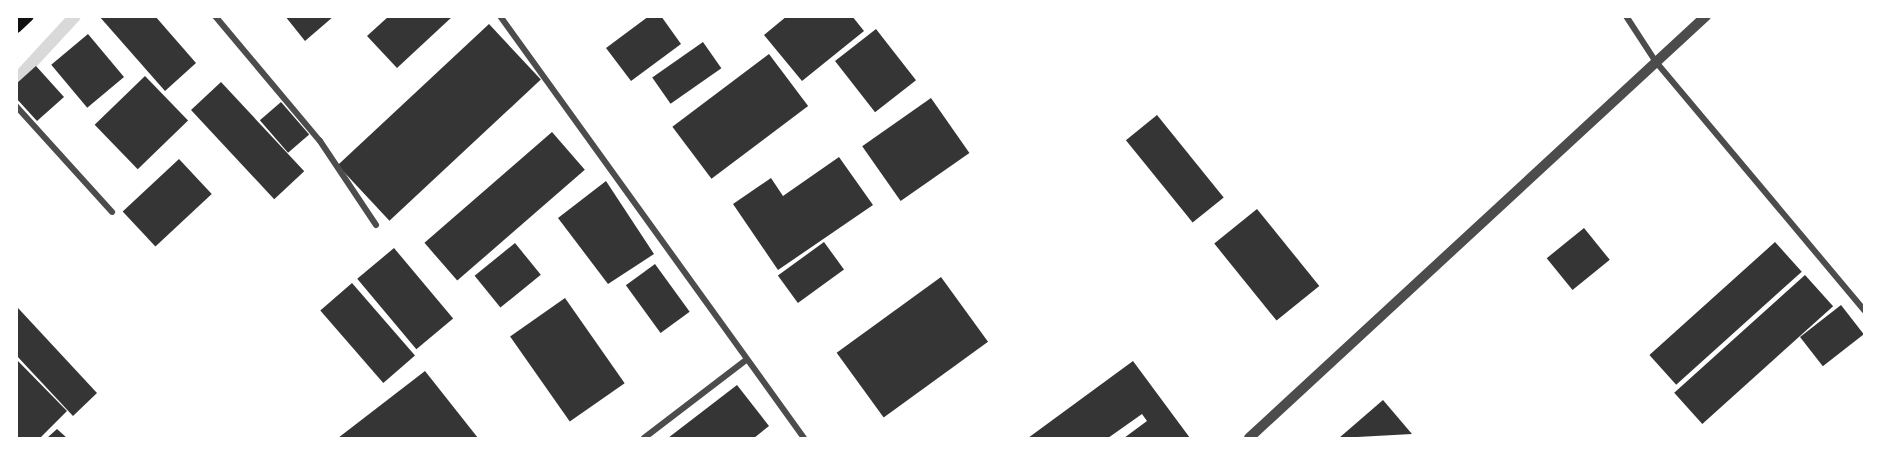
<!DOCTYPE html>
<style>
body{margin:0}
#map{position:relative;width:1881px;height:455px;overflow:hidden;background:#fff;font-family:Georgia,serif}
div>[style]{position:absolute}
[style*='--x']{left:calc(var(--x)*1px);top:calc(var(--y)*1px);width:calc(var(--w)*1px);rotate:calc(var(--a)*1deg)}
.stream>*{height:12px;margin:-6px;padding:0 6px;transform-origin:6px;border-radius:6px;background:#d9d9d9}
.building>*{inset:0;background:#353535;transform-origin:0 0}
.minor>*{height:6px;margin:-3px;padding:0 3px;transform-origin:3px;border-radius:3px;background:#4c4c4c}
.tertiary>*{height:10px;margin:-5px;padding:0 5px;transform-origin:5px;border-radius:5px;background:#4c4c4c}
.secondary>*{height:12px;margin:-6px;padding:0 6px;transform-origin:6px;border-radius:6px;background:#111}
span{translate:-50% -50%;white-space:nowrap;text-align:center;line-height:1.15;-webkit-text-stroke:4.5px #fff;paint-order:stroke}
.frame{position:absolute;inset:0;border:18px solid #fff;pointer-events:none}
</style>
<div id="map">
<div class="stream">
<i style="--x:16;--y:80;--w:87;--a:-47.3"></i>
</div>
<div class="building">
<i style="clip-path:polygon(99px 16px,155px 16px,196px 63px,165px 91px)"></i>
<i style="clip-path:polygon(285px 16px,334px 16px,305px 41px)"></i>
<i style="clip-path:polygon(389px 16px,453px 16px,397px 68px,367px 36px)"></i>
<i style="clip-path:polygon(649px 16px,661px 16px,681px 44px,631px 81px,606px 48px)"></i>
<i style="clip-path:polygon(787px 16px,852px 16px,864px 31px,802px 81px,764px 35px)"></i>
<i style="left:489px;top:24px;width:76px;height:207px;rotate:47deg"></i>
<i style="left:876px;top:29px;width:65px;height:52px;rotate:52deg"></i>
<i style="left:88px;top:34px;width:56px;height:48px;rotate:50deg"></i>
<i style="left:703px;top:42px;width:32px;height:62px;rotate:55deg"></i>
<i style="left:769px;top:54px;width:65px;height:121px;rotate:53deg"></i>
<i style="clip-path:polygon(36px 66px,64px 97px,37px 121px,16px 98px,16px 84px)"></i>
<i style="left:145px;top:76px;width:62px;height:70px;rotate:46deg"></i>
<i style="left:221px;top:82px;width:122px;height:41px;rotate:47deg"></i>
<i style="left:931px;top:98px;width:67px;height:84px;rotate:55deg"></i>
<i style="left:281px;top:102px;width:43px;height:28px;rotate:49deg"></i>
<i style="left:1157px;top:115px;width:106px;height:40px;rotate:51deg"></i>
<i style="left:552px;top:132px;width:50px;height:169px;rotate:49deg"></i>
<i style="clip-path:polygon(839px 157px,873px 205px,778px 270px,733px 204px,771px 178px,783px 196px)"></i>
<i style="left:179px;top:159px;width:48px;height:77px;rotate:47deg"></i>
<i style="clip-path:polygon(606px 181px,654px 254px,608px 284px,558px 218px)"></i>
<i style="left:1257px;top:209px;width:99px;height:55px;rotate:51deg"></i>
<i style="left:1584px;top:228px;width:41px;height:48px;rotate:51deg"></i>
<i style="left:824px;top:242px;width:34px;height:57px;rotate:54deg"></i>
<i style="left:1775px;top:242px;width:40px;height:169px;rotate:48deg"></i>
<i style="left:515px;top:243px;width:41px;height:52px;rotate:51deg"></i>
<i style="left:394px;top:248px;width:92px;height:48px;rotate:50deg"></i>
<i style="left:655px;top:264px;width:59px;height:36px;rotate:54deg"></i>
<i style="left:1805px;top:275px;width:42px;height:176px;rotate:48deg"></i>
<i style="left:941px;top:277px;width:80px;height:129px;rotate:54deg"></i>
<i style="left:352px;top:283px;width:96px;height:42px;rotate:49deg"></i>
<i style="left:565px;top:298px;width:104px;height:67px;rotate:55deg"></i>
<i style="left:1841px;top:305px;width:37px;height:52px;rotate:52deg"></i>
<i style="clip-path:polygon(18px 308px,97px 393px,73px 416px,16px 355px)"></i>
<i style="clip-path:polygon(16px 359px,67px 411px,40px 438px,16px 438px)"></i>
<i style="clip-path:polygon(1133px 361px,1190px 438px,1124px 438px,1147px 421px,1142px 414px,1108px 438px,1028px 438px)"></i>
<i style="clip-path:polygon(425px 371px,478px 438px,338px 438px)"></i>
<i style="clip-path:polygon(737px 385px,769px 426px,754px 438px,668px 438px)"></i>
<i style="clip-path:polygon(1383px 400px,1412px 434px,1339px 438px)"></i>
<i style="clip-path:polygon(57px 429px,67px 438px,47px 438px)"></i>
</div>
<div class="minor">
<i style="--x:215;--y:16;--w:163;--a:50"></i>
<i style="--x:320;--y:141;--w:101;--a:56.3"></i>
<i style="--x:500;--y:16;--w:520;--a:54.23"></i>
<i style="--x:1626;--y:16;--w:55;--a:56.9"></i>
<i style="--x:1656;--y:62;--w:324;--a:50"></i>
<i style="--x:16;--y:106;--w:143;--a:47.8"></i>
<i style="--x:644;--y:438;--w:128;--a:-37.4"></i>
</div>
<div class="tertiary">
<i style="--x:1249;--y:438;--w:622;--a:-42.72"></i>
</div>
<div class="secondary">
<i style="--x:16;--y:27;--w:16;--a:-43"></i>
</div>
<div class="frame"></div>
</div>
